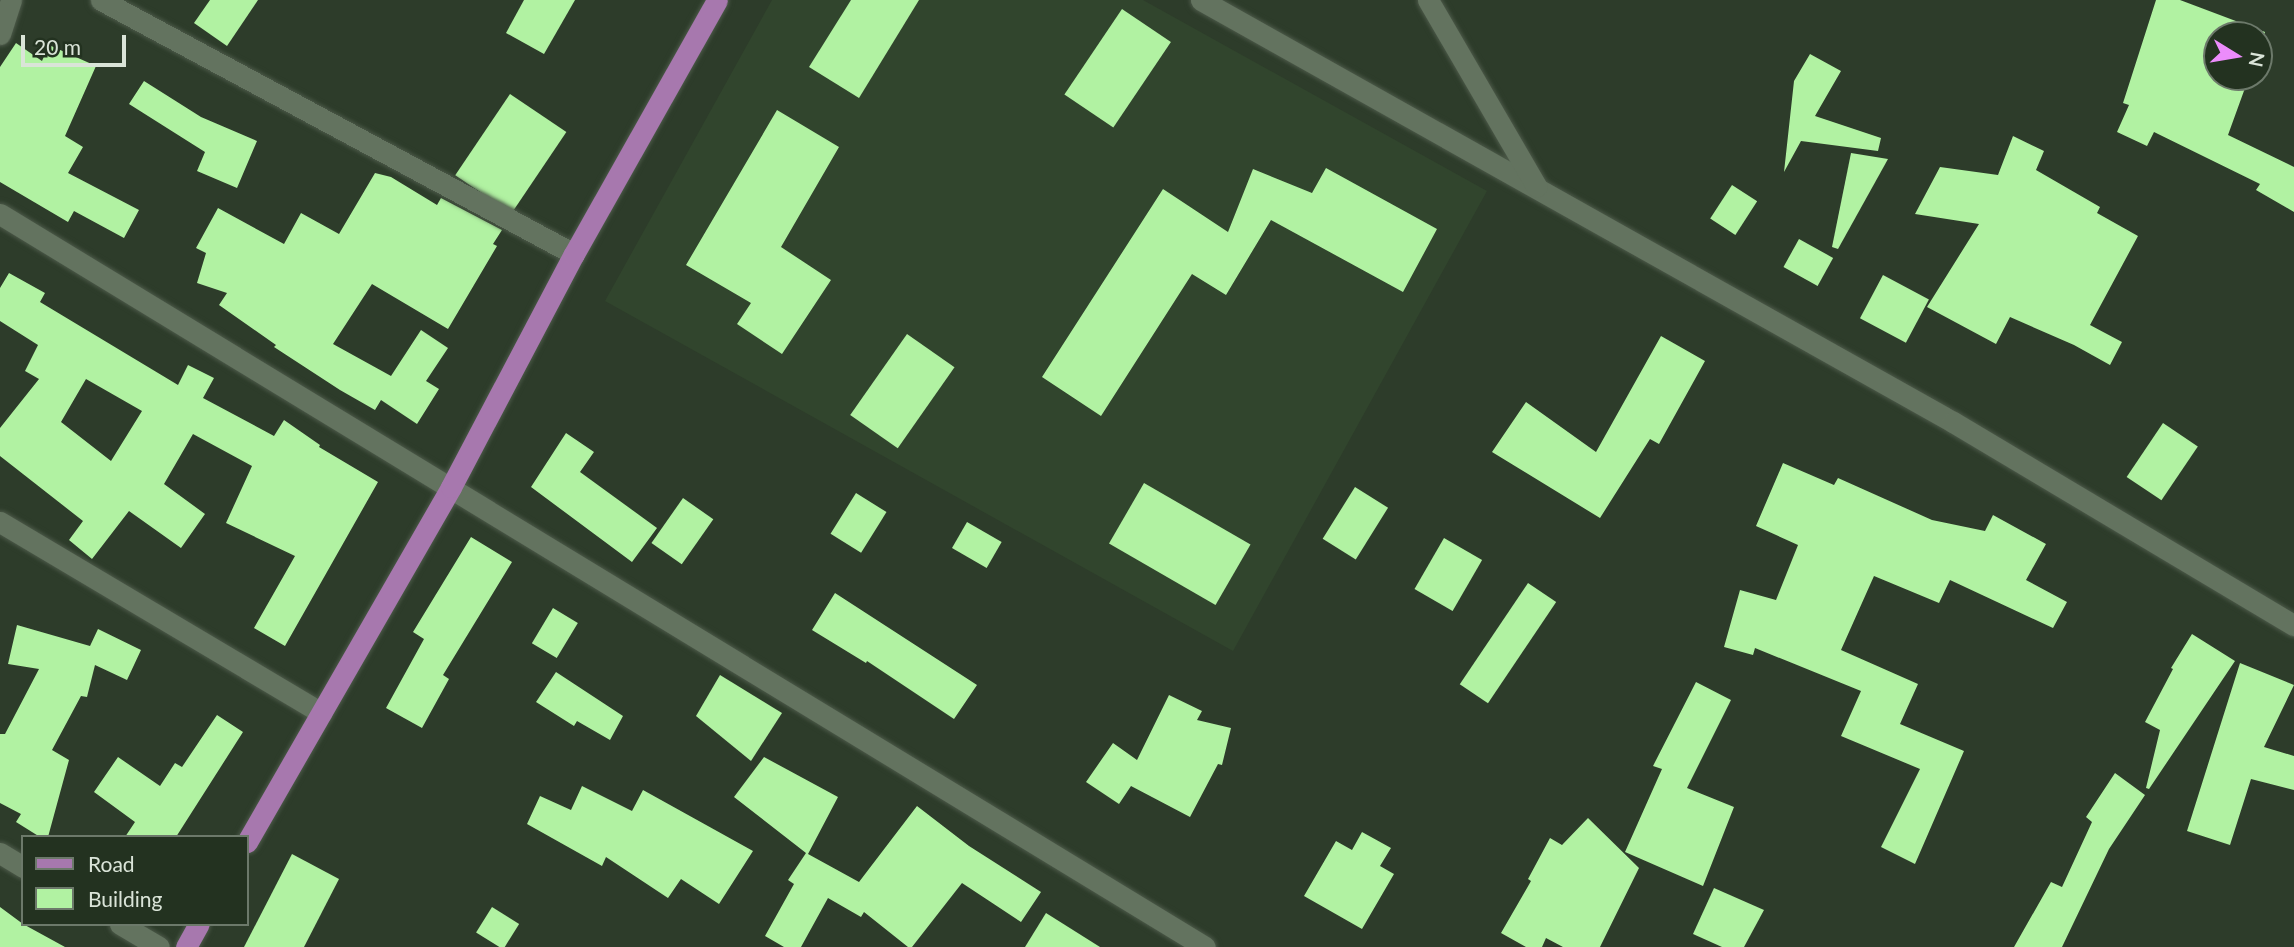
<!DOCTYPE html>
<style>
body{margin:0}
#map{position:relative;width:2294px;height:947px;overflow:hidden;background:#2d3c2a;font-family:Lato,sans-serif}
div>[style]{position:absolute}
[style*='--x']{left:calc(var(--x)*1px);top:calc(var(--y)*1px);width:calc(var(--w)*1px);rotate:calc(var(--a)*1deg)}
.built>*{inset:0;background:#31452d}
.building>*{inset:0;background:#b1f2a2;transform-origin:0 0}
.roads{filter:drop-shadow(0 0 2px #4c5949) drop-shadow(0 0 2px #4c5949)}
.minor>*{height:21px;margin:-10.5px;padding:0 10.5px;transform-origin:10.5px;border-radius:10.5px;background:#63735f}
.major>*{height:21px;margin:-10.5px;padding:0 10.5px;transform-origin:10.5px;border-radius:10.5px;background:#a778ae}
span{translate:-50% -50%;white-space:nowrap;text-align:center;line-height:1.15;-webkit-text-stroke:7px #233220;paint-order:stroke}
.legend{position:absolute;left:21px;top:835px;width:228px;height:91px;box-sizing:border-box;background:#233220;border:2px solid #6c796a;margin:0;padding:9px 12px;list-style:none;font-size:21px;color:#dae4d8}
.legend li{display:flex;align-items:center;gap:14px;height:35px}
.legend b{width:35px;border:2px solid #6c796a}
.north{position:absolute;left:2203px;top:21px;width:70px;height:70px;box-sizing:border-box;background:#233220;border:2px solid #6c796a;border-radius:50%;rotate:101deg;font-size:19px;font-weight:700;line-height:28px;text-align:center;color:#dae4d8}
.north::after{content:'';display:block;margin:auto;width:24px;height:32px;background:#ec8cfb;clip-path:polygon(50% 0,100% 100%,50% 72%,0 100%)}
.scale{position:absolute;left:21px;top:35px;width:105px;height:32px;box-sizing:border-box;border:4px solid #dae4d8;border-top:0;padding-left:9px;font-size:21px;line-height:24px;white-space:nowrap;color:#dae4d8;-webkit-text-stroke:5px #233220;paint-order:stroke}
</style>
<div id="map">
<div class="built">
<i style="clip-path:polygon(772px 0,1143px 0,1487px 191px,1233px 651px,605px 301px)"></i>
</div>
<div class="building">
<i style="clip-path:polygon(210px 0,258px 0,227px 46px,194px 23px)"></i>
<i style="clip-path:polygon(524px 0,575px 0,544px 54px,506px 33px)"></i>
<i style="clip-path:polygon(851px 0,919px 0,859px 98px,809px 67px)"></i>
<i style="clip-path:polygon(2156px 0,2180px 0,2265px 32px,2259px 49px,2259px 35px,2217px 35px,2217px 77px,2249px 77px,2228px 135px,2294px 167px,2294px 212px,2256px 190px,2260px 184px,2154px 132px,2147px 146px,2117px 132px,2129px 105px,2123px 103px)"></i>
<i style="left:1122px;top:9px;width:59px;height:103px;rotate:34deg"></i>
<i style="clip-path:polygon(16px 43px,42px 61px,49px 45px,96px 66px,65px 136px,83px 147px,68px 173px,139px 210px,124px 238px,74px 211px,68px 222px,0 182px,0 67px)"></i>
<i style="clip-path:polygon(1810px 54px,1841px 71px,1815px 116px,1881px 138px,1878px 151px,1801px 141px,1784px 172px,1794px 81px)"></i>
<i style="clip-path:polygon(144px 81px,201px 117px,257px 141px,237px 188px,197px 171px,205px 152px,129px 104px)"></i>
<i style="left:510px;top:94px;width:68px;height:98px;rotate:34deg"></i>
<i style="clip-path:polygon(777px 110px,839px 147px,781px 247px,831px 280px,782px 354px,737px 324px,751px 303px,686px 265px)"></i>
<i style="clip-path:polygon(2013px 136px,2044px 151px,2036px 170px,2100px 207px,2097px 213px,2138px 236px,2090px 325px,2122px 342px,2110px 365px,2074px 345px,2010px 317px,1996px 344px,1927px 307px,1979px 224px,1915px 214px,1940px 167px,1998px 175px)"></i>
<i style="clip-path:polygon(1851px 153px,1888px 159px,1838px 249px,1832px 247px)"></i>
<i style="clip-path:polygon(1326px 168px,1437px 229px,1403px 292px,1271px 220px,1226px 295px,1192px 274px,1101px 416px,1042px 377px,1163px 189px,1228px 232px,1253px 169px,1312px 193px)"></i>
<i style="clip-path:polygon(375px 173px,391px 177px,437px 205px,441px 198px,502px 230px,493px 244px,497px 246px,448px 329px,372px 284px,333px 344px,391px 376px,421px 330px,448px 348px,426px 381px,439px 389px,417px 424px,381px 400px,375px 410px,340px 390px,274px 347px,276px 345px,219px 305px,227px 293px,197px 283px,206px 253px,196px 248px,218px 208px,284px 244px,301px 213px,339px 234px)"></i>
<i style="left:1732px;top:185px;width:30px;height:40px;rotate:33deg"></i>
<i style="left:1799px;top:239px;width:39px;height:32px;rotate:29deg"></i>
<i style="clip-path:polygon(evenodd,9px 273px,45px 293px,40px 302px,178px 385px,188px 365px,214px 378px,203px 398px,274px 436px,284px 420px,320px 445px,319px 447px,378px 482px,285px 646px,254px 628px,295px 556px,226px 523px,252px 466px,193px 434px,164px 484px,205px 514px,181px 548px,129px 511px,92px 559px,69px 540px,83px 521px,0 456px,0 428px,39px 379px,25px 371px,38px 345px,0 321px,0 288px,9px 273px,86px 379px,142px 411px,111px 461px,61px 422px,86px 379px)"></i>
<i style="left:1883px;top:275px;width:52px;height:49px;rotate:28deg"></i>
<i style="left:907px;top:334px;width:58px;height:99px;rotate:35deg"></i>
<i style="clip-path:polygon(1661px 336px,1705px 361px,1659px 444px,1650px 439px,1600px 518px,1492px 452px,1526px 402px,1596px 452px)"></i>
<i style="left:2163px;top:423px;width:42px;height:65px;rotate:34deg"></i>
<i style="clip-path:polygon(566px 433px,594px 452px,580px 472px,657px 528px,632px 562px,531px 487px)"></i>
<i style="clip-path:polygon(1783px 463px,1834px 485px,1838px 478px,1932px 520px,1985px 531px,1993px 515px,2046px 544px,2026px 580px,2067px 602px,2053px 628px,1950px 580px,1939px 603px,1874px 576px,1841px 650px,1918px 684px,1900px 724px,1964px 751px,1915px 864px,1881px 847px,1920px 769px,1841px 736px,1861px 691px,1755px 648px,1753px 655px,1724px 647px,1740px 590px,1776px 600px,1798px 545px,1756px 526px)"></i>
<i style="left:1144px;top:483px;width:123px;height:70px;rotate:30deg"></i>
<i style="left:1355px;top:487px;width:39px;height:61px;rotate:32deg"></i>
<i style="left:856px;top:493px;width:36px;height:48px;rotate:32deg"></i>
<i style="left:683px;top:498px;width:37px;height:55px;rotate:35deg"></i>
<i style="left:967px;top:522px;width:40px;height:30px;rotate:30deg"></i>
<i style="clip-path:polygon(471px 537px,512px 562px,443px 675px,449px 679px,422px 728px,386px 708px,424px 639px,413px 632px)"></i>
<i style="left:1444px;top:538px;width:44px;height:59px;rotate:30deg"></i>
<i style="left:1528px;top:583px;width:34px;height:122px;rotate:34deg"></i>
<i style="clip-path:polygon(835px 593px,977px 685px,954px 719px,867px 661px,866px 663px,812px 630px)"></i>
<i style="left:553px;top:608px;width:29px;height:41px;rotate:31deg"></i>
<i style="clip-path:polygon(17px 625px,90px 646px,98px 629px,141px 650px,127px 680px,95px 665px,87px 697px,81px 696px,52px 750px,69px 760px,48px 837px,40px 837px,16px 822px,21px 814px,0 803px,0 734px,5px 734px,39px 669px,8px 664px)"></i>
<i style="clip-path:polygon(2192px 634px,2235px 661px,2149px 789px,2146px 788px,2160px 730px,2145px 722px,2173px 669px,2171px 668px)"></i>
<i style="clip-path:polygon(2240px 663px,2294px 685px,2264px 747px,2294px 756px,2294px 790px,2251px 779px,2230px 845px,2187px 831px)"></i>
<i style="clip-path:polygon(556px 672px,623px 716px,610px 740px,577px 721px,574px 726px,536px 702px)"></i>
<i style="clip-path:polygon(720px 675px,782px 713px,751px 761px,696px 716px)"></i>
<i style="clip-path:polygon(1696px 682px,1731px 700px,1687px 788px,1734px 807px,1703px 886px,1625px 852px,1662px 769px,1653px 766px)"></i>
<i style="clip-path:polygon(1169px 695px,1202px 711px,1197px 720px,1231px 728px,1222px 765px,1218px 764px,1190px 817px,1131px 786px,1119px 804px,1086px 782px,1113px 743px,1137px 760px)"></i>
<i style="clip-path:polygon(217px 715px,243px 732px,176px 837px,125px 837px,135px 822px,94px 792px,118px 757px,160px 786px,175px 763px,182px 767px)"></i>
<i style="clip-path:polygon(764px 757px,838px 797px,808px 854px,859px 882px,917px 806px,969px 846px,1041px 892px,1021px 922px,962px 883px,912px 947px,908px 947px,864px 912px,861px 917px,828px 898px,801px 947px,784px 947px,765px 936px,794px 884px,788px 880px,806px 853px,734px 797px)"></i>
<i style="clip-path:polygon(2115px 773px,2145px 795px,2109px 849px,2062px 947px,2014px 947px,2051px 882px,2062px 887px,2092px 822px,2086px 817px)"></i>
<i style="clip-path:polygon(582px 786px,632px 811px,643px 790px,753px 851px,719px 904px,681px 879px,668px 898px,606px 857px,602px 866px,527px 824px,540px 796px,571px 810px)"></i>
<i style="clip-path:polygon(1588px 818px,1639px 868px,1600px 947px,1563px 947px,1546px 938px,1542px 947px,1526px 947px,1501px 933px,1531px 881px,1528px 879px,1550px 838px,1562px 845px)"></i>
<i style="clip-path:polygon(1362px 832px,1391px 848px,1380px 866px,1394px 874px,1362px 929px,1304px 896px,1336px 841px,1352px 850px)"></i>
<i style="clip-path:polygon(292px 854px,339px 879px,304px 947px,244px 947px)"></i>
<i style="clip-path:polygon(1714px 888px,1764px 910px,1744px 947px,1722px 947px,1693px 934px)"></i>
<i style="clip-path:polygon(0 907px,23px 924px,65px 947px,0 947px)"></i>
<i style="left:492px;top:907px;width:32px;height:30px;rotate:32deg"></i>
<i style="clip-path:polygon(1046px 913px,1100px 947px,1025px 947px)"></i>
</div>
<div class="roads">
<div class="minor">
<i style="--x:101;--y:0;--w:537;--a:28.24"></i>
<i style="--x:1201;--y:0;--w:862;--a:29.3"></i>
<i style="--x:1953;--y:422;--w:397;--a:30.8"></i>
<i style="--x:1428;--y:0;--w:216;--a:59.8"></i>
<i style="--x:0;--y:34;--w:36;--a:-72"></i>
<i style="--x:0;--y:214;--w:1410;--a:31.31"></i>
<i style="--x:0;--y:522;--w:374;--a:30.7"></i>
<i style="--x:0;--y:853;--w:27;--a:31"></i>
<i style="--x:120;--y:924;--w:45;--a:30.5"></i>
</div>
<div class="major">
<i style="--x:247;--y:842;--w:409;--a:-60.1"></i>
<i style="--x:451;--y:487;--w:263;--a:-62.2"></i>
<i style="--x:574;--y:254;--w:291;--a:-60.6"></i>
<i style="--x:186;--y:947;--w:26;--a:-61"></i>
</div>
</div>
<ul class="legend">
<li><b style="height:9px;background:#a778ae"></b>Road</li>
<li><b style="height:19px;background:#b1f2a2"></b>Building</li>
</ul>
<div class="north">N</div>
<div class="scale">20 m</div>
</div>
